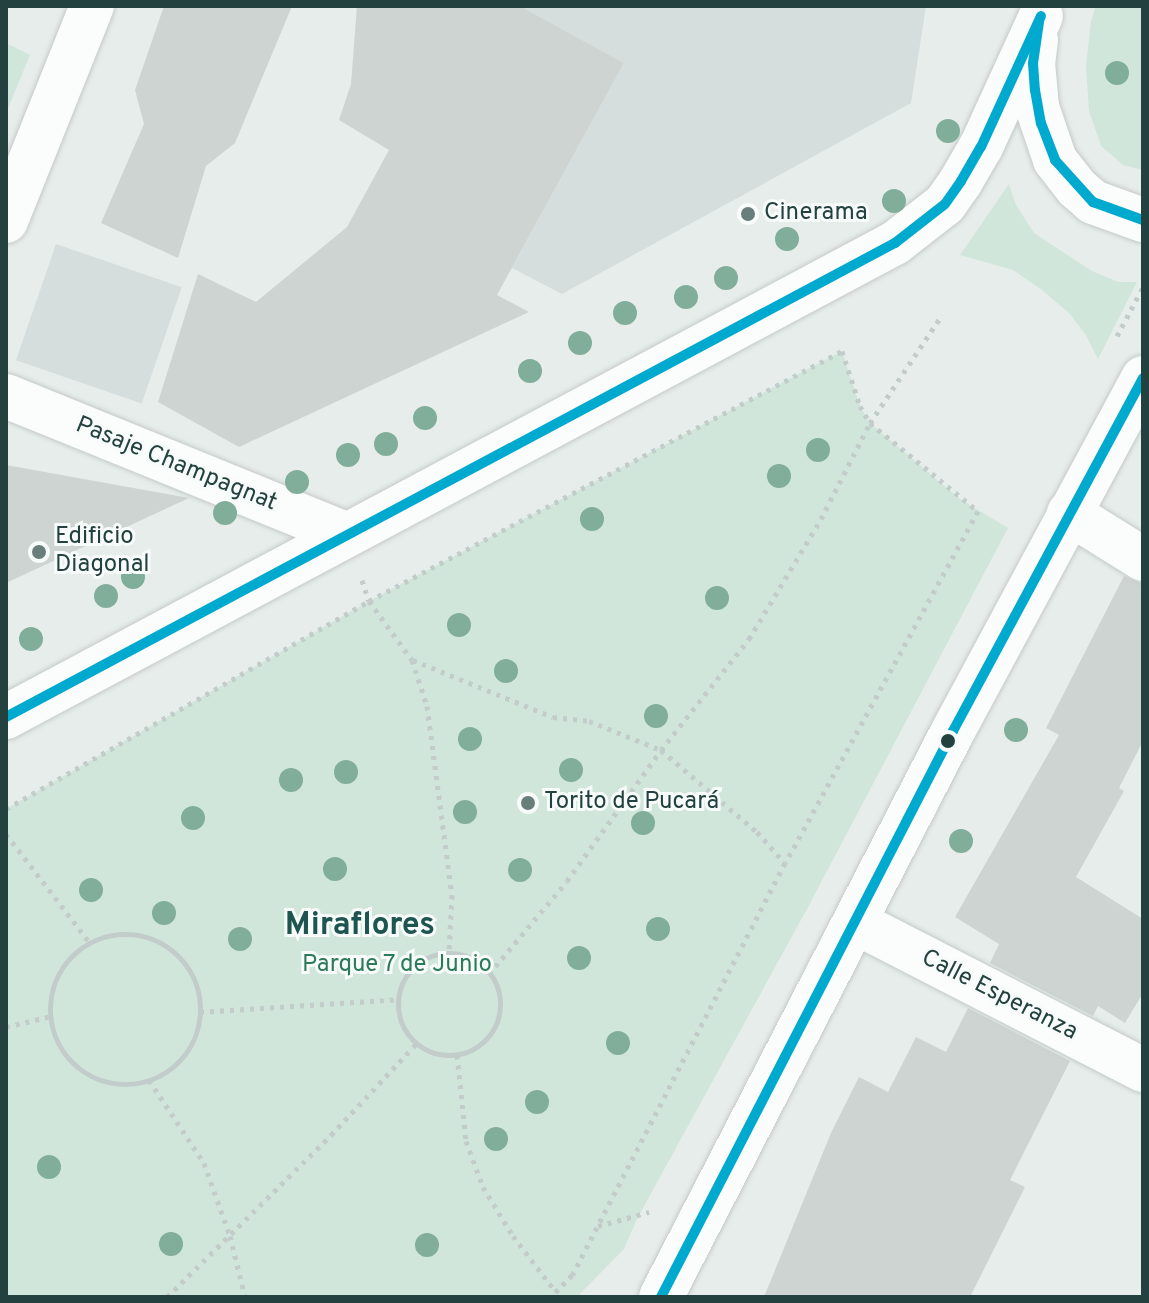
<!DOCTYPE html>
<meta charset="utf-8">
<style>
body{margin:0}
#map{position:relative;width:1149px;height:1303px;overflow:hidden;background:#e7edeb;font-family:Overpass,sans-serif}
div>[style]{position:absolute}
[style*='--x']{left:calc(var(--x)*1px);top:calc(var(--y)*1px);width:calc(var(--w)*1px);rotate:calc(var(--a)*1deg)}
.built>*{inset:0;background:#d5dedc;transform-origin:0 0}
.green>*{inset:0;background:#d0e6da}
.building>*{inset:0;background:#ced4d2}
.path>*{height:5px;margin-top:-2.5px;transform-origin:0;background:repeating-linear-gradient(90deg,#c2cccb 0 4px,transparent 0 10px)}
.path>.ring{margin:-2.5px;padding:0;box-sizing:content-box;background:none;border:5px solid #c2cccb;border-radius:50%}
.roads{filter:drop-shadow(0 0 2px #c4cac8) drop-shadow(0 0 2px #c4cac8)}
.street>*{height:44px;margin:-22px;padding:0 22px;transform-origin:22px;border-radius:22px;background:#fbfcfc}
.secondary>*{height:44px;margin:-22px;padding:0 22px;transform-origin:22px;border-radius:22px;background:#fbfcfc}
.bus-1>*{height:10px;margin:-5px;padding:0 5px;transform-origin:5px;border-radius:5px;background:#00a9ce}
.trees>*{width:24px;height:24px;margin:-12px;border-radius:50%;background:#80ae9a}
.dots>*{width:22px;height:22px;translate:-50% -50%;box-sizing:border-box;border:4px solid #f7fbf9;border-radius:50%}
span{translate:-50% -50%;white-space:nowrap;text-align:center;line-height:1.15;-webkit-text-stroke:6px #f7fbf9;paint-order:stroke}
.poi-label{font-size:24px;color:#23423f}
.left{translate:0 -50%;text-align:left}
.street-label{font-size:24px;color:#23423f}
.park-label{font-size:24px;color:#2c7b58}
.district-label{font-size:32px;color:#1e5551;font-weight:700}
.frame{position:absolute;inset:0;border:8px solid #23423f;pointer-events:none}
</style>
<div id="map">
<div class="built">
<i style="clip-path:polygon(520px 6px,926px 6px,911px 103px,562px 294px,512px 268px,624px 63px)"></i>
<i style="left:56px;top:244px;width:133px;height:123px;rotate:19deg"></i>
</div>
<div class="green">
<i style="clip-path:polygon(1096px 6px,1143px 6px,1143px 170px,1123px 165px,1101px 146px,1089px 111px,1086px 67px,1091px 21px)"></i>
<i style="clip-path:polygon(6px 43px,30px 55px,6px 113px)"></i>
<i style="clip-path:polygon(1009px 184px,1016px 205px,1034px 233px,1092px 271px,1118px 282px,1137px 282px,1098px 359px,1086px 335px,1069px 313px,1042px 290px,1013px 270px,960px 255px)"></i>
<i style="clip-path:polygon(842px 351px,860px 406px,870px 423px,960px 499px,1008px 528px,807px 909px,637px 1219px,624px 1249px,577px 1297px,6px 1297px,6px 809px,369px 601px)"></i>
</div>
<div class="building">
<i style="clip-path:polygon(164px 6px,292px 6px,235px 143px,206px 166px,178px 258px,101px 223px,144px 124px,135px 90px)"></i>
<i style="clip-path:polygon(357px 6px,520px 6px,624px 63px,497px 295px,529px 312px,239px 447px,158px 402px,198px 274px,256px 302px,347px 227px,389px 150px,339px 120px,351px 84px)"></i>
<i style="clip-path:polygon(6px 465px,189px 498px,6px 583px)"></i>
<i style="clip-path:polygon(1124px 576px,1143px 584px,1143px 741px,1119px 788px,1124px 791px,1076px 877px,1143px 919px,1143px 993px,1125px 1023px,1098px 1006px,1093px 1016px,990px 963px,999px 944px,955px 917px,1059px 735px,1046px 728px)"></i>
<i style="clip-path:polygon(968px 1008px,1070px 1061px,1010px 1180px,1025px 1187px,970px 1297px,764px 1297px,831px 1133px,859px 1077px,888px 1092px,916px 1037px,946px 1052px)"></i>
</div>
<div class="path">
<i style="--x:1117;--y:336;--w:55;--a:-62"></i>
<i style="--x:362;--y:580;--w:22;--a:72"></i>
<i style="--x:369;--y:601;--w:73;--a:53.9"></i>
<i style="--x:412;--y:660;--w:48;--a:71.9"></i>
<i style="--x:427;--y:706;--w:191;--a:82.5"></i>
<i style="--x:452;--y:895;--w:58;--a:93"></i>
<i style="--x:413;--y:660;--w:151;--a:22.2"></i>
<i style="--x:553;--y:717;--w:36;--a:6"></i>
<i style="--x:589;--y:721;--w:78;--a:21.9"></i>
<i style="--x:661;--y:750;--w:126;--a:40.5"></i>
<i style="--x:757;--y:832;--w:42;--a:47.9"></i>
<i style="--x:6;--y:809;--w:418;--a:-29.8"></i>
<i style="--x:369;--y:601;--w:535;--a:-27.86"></i>
<i style="--x:842;--y:351;--w:58;--a:71.9"></i>
<i style="--x:860;--y:406;--w:20;--a:60"></i>
<i style="--x:870;--y:423;--w:139;--a:39.2"></i>
<i style="--x:978;--y:511;--w:401;--a:118.7"></i>
<i style="--x:785;--y:863;--w:464;--a:117.3"></i>
<i style="--x:572;--y:1275;--w:30;--a:134"></i>
<i style="--x:6;--y:834;--w:138;--a:52.4"></i>
<i class="ring" style="left:50px;top:934px;width:145px;height:145px"></i>
<i class="ring" style="left:398px;top:953px;width:97px;height:97px"></i>
<i style="--x:489;--y:974;--w:121;--a:-50"></i>
<i style="--x:567;--y:881;--w:161;--a:-54.3"></i>
<i style="--x:661;--y:750;--w:142;--a:-51.6"></i>
<i style="--x:749;--y:639;--w:140;--a:-59"></i>
<i style="--x:821;--y:519;--w:108;--a:-63"></i>
<i style="--x:870;--y:423;--w:130;--a:-56.3"></i>
<i style="--x:200;--y:1012;--w:199;--a:-3.7"></i>
<i style="--x:6;--y:1027;--w:46;--a:-13.7"></i>
<i style="--x:457;--y:1055;--w:86;--a:84"></i>
<i style="--x:466;--y:1141;--w:49;--a:69.7"></i>
<i style="--x:483;--y:1187;--w:57;--a:58.5"></i>
<i style="--x:513;--y:1236;--w:69;--a:52.6"></i>
<i style="--x:149;--y:1080;--w:100;--a:56.5"></i>
<i style="--x:204;--y:1163;--w:77;--a:70.4"></i>
<i style="--x:230;--y:1236;--w:63;--a:76.2"></i>
<i style="--x:598;--y:1226;--w:53;--a:-15.4"></i>
<i style="--x:167;--y:1297;--w:231;--a:-44.6"></i>
<i style="--x:331;--y:1135;--w:126;--a:-46.9"></i>
</div>
<div class="roads">
<div class="street">
<i style="--x:6;--y:221;--w:232;--a:-68.2"></i>
<i style="--x:6;--y:396;--w:367;--a:22.1"></i>
<i style="--x:1069;--y:513;--w:87;--a:31.9"></i>
<i style="--x:855;--y:922;--w:324;--a:27.2"></i>
</div>
<div class="secondary">
<i style="--x:1036;--y:40;--w:23;--a:97"></i>
<i style="--x:1033;--y:63;--w:44;--a:84.8"></i>
<i style="--x:1037;--y:107;--w:56;--a:71.2"></i>
<i style="--x:1055;--y:160;--w:36;--a:52"></i>
<i style="--x:1077;--y:188;--w:21;--a:41"></i>
<i style="--x:1093;--y:202;--w:53;--a:19.8"></i>
<i style="--x:6;--y:717;--w:1007;--a:-28.07"></i>
<i style="--x:895;--y:243;--w:63;--a:-38"></i>
<i style="--x:945;--y:204;--w:28;--a:-55"></i>
<i style="--x:961;--y:181;--w:39;--a:-60"></i>
<i style="--x:981;--y:147;--w:144;--a:-65.4"></i>
<i style="--x:661;--y:1297;--w:637;--a:-62.71"></i>
<i style="--x:953;--y:731;--w:401;--a:-61.7"></i>
</div>
</div>
<div class="bus-1">
<i style="--x:1039;--y:22;--w:41;--a:98.3"></i>
<i style="--x:1033;--y:63;--w:27;--a:86"></i>
<i style="--x:1035;--y:90;--w:34;--a:80"></i>
<i style="--x:1041;--y:123;--w:40;--a:69"></i>
<i style="--x:1055;--y:160;--w:57;--a:47.9"></i>
<i style="--x:1093;--y:202;--w:53;--a:19.8"></i>
<i style="--x:6;--y:717;--w:1007;--a:-28.07"></i>
<i style="--x:895;--y:243;--w:63;--a:-38"></i>
<i style="--x:945;--y:204;--w:28;--a:-55"></i>
<i style="--x:961;--y:181;--w:39;--a:-60"></i>
<i style="--x:981;--y:147;--w:144;--a:-65.4"></i>
<i style="--x:661;--y:1297;--w:637;--a:-62.71"></i>
<i style="--x:953;--y:731;--w:401;--a:-61.7"></i>
</div>
<div class="trees">
<i style="left:1117px;top:73px"></i>
<i style="left:948px;top:131px"></i>
<i style="left:894px;top:201px"></i>
<i style="left:787px;top:239px"></i>
<i style="left:726px;top:278px"></i>
<i style="left:686px;top:297px"></i>
<i style="left:625px;top:313px"></i>
<i style="left:580px;top:343px"></i>
<i style="left:530px;top:371px"></i>
<i style="left:425px;top:418px"></i>
<i style="left:386px;top:444px"></i>
<i style="left:818px;top:450px"></i>
<i style="left:348px;top:455px"></i>
<i style="left:779px;top:476px"></i>
<i style="left:297px;top:482px"></i>
<i style="left:225px;top:513px"></i>
<i style="left:592px;top:519px"></i>
<i style="left:133px;top:577px"></i>
<i style="left:106px;top:596px"></i>
<i style="left:717px;top:598px"></i>
<i style="left:459px;top:625px"></i>
<i style="left:31px;top:639px"></i>
<i style="left:506px;top:671px"></i>
<i style="left:656px;top:716px"></i>
<i style="left:1016px;top:730px"></i>
<i style="left:470px;top:739px"></i>
<i style="left:571px;top:770px"></i>
<i style="left:346px;top:772px"></i>
<i style="left:291px;top:780px"></i>
<i style="left:465px;top:812px"></i>
<i style="left:193px;top:818px"></i>
<i style="left:643px;top:823px"></i>
<i style="left:961px;top:841px"></i>
<i style="left:335px;top:869px"></i>
<i style="left:520px;top:870px"></i>
<i style="left:91px;top:890px"></i>
<i style="left:164px;top:913px"></i>
<i style="left:658px;top:929px"></i>
<i style="left:240px;top:939px"></i>
<i style="left:579px;top:958px"></i>
<i style="left:618px;top:1043px"></i>
<i style="left:537px;top:1102px"></i>
<i style="left:496px;top:1139px"></i>
<i style="left:49px;top:1167px"></i>
<i style="left:171px;top:1244px"></i>
<i style="left:427px;top:1245px"></i>
</div>
<div class="dots">
<i style="left:748px;top:214px;background:#687e7b"></i>
<i style="left:39px;top:552px;background:#687e7b"></i>
<i style="left:948px;top:741px;background:#23423f"></i>
<i style="left:528px;top:803px;background:#687e7b"></i>
</div>
<div class="poi-label">
<span class="left" style="left:764px;top:214px">Cinerama</span>
<span class="left" style="left:55px;top:552px">Edificio<br>Diagonal</span>
<span class="left" style="left:544px;top:803px">Torito de Pucará</span>
</div>
<div class="street-label">
<span style="left:176px;top:465px;rotate:22deg">Pasaje Champagnat</span>
<span style="left:999px;top:996px;rotate:27deg">Calle Esperanza</span>
</div>
<div class="park-label">
<span style="left:397px;top:966px">Parque 7 de Junio</span>
</div>
<div class="district-label">
<span style="left:360px;top:926px">Miraflores</span>
</div>
<div class="frame"></div>
</div>
